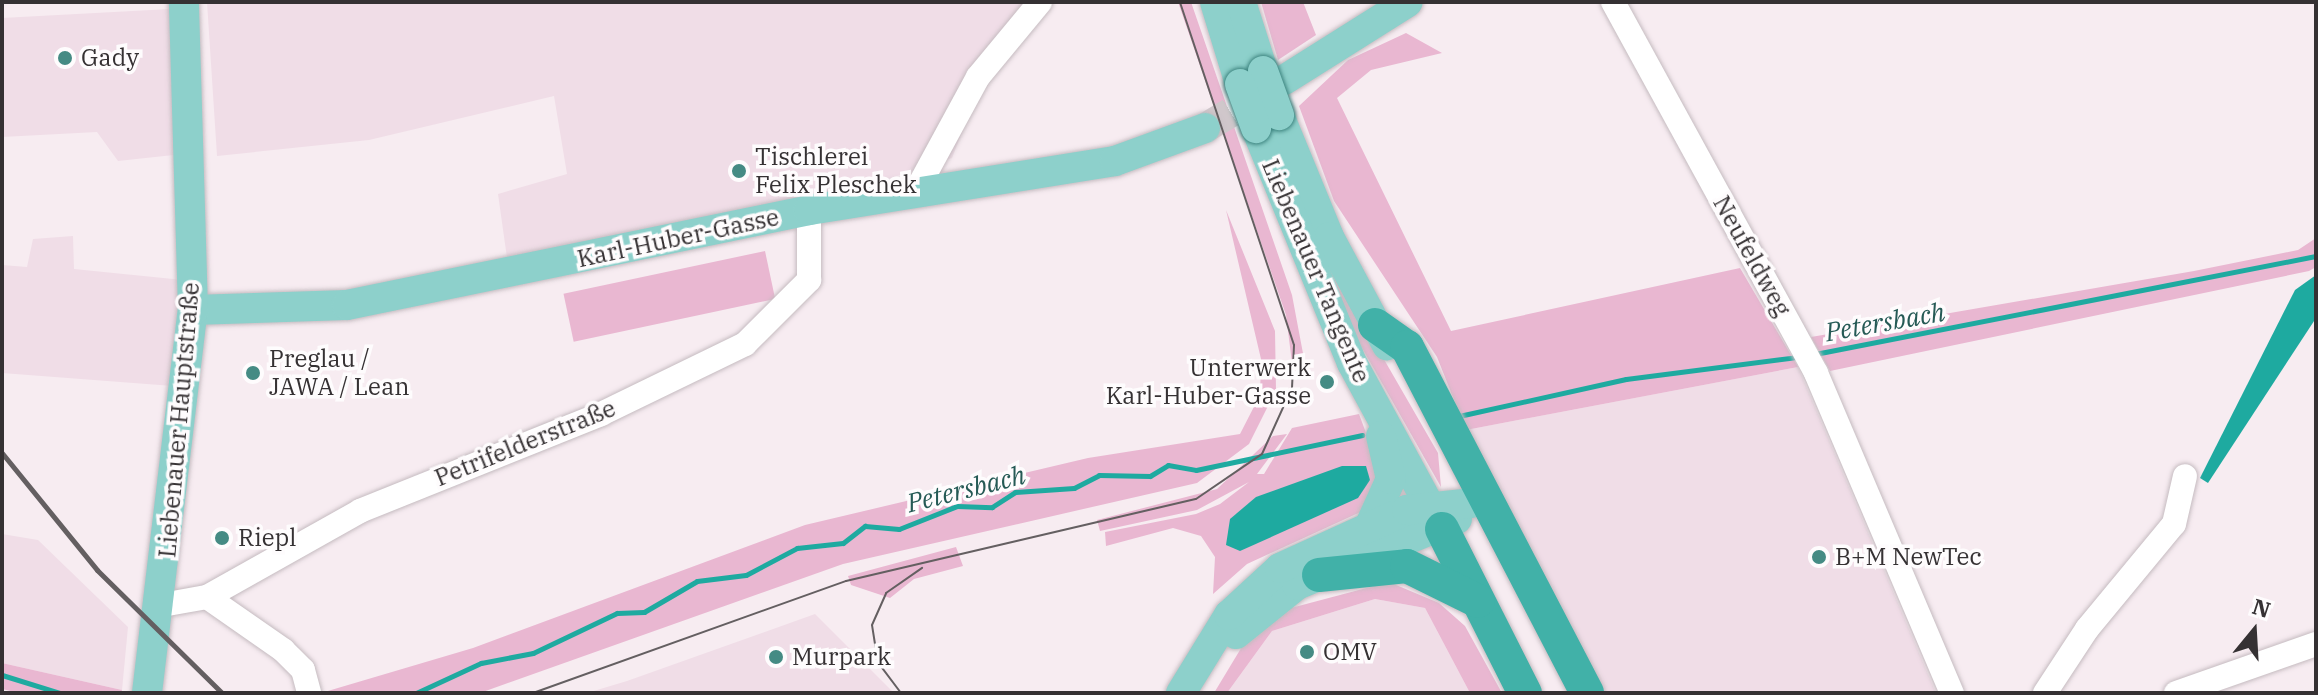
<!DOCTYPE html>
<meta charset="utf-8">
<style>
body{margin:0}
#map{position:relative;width:2318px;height:695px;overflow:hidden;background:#f7ecf1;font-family:"IBM Plex Serif",serif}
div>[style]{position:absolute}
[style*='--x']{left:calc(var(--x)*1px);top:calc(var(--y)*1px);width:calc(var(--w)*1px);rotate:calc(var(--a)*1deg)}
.built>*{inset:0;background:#f0dde7}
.green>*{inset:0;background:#e9b7d1;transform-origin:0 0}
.water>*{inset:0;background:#1eaaa0}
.stream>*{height:5px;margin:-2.5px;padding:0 2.5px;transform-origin:2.5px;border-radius:2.5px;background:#1eaaa0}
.major-tunnel>*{height:30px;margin-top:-15px;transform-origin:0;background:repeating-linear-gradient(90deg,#d0c7cb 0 30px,transparent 0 45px)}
.roads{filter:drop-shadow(0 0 2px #c5bbc0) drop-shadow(0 0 2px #c5bbc0)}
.minor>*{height:24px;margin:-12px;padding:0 12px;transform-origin:12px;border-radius:12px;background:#fff}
.major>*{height:30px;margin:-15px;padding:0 15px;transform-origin:15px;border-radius:15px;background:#8dd0cb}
.highway>*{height:34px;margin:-17px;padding:0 17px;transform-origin:17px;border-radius:17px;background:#41b1a8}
.tram>*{height:2px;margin:-1px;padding:0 1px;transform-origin:1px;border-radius:1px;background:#645f61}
.rail>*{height:5px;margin:-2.5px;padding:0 2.5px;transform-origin:2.5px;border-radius:2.5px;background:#645f61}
.bridges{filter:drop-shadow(0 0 2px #3d847f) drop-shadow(0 0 2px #3d847f)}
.major-bridge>*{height:30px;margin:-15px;padding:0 15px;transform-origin:15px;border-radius:15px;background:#8dd0cb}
.dots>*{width:22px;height:22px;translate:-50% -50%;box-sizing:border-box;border:4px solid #fefcfd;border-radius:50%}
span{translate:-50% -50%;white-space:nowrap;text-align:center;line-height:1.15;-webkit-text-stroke:7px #fefcfd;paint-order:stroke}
.poi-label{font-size:24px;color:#353133}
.left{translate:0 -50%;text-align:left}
.right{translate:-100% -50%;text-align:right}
.street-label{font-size:24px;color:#353133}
.water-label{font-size:26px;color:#255a55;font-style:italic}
.frame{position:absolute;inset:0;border:4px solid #353133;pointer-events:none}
.north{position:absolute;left:2214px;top:591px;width:80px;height:80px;-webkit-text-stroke:6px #fefcfd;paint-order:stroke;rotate:18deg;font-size:22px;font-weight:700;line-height:32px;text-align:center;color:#353133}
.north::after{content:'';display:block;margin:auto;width:28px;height:36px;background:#353133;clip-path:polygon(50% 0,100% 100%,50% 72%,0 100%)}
</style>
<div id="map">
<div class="built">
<i style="clip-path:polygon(207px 2px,1050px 2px,980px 87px,952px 158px,888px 179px,507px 258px,498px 194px,567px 174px,554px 96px,369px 140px,217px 156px)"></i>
<i style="clip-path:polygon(170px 9px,192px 153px,118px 161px,97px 132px,2px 137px,2px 18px)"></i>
<i style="clip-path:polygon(73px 236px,74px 269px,193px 281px,186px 387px,2px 373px,2px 265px,27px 267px,33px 239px)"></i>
<i style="clip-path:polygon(1798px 367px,1936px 693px,1597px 693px,1466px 430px)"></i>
<i style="clip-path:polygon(2px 534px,38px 540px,128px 627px,122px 690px,2px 663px)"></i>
<i style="clip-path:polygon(1375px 599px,1425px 608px,1470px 693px,1227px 693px,1272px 631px)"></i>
<i style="clip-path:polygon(815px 614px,894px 693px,587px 693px,627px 681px)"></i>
</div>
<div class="green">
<i style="clip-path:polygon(1178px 2px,1191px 2px,1292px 295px,1305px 364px,1292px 363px,1286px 315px)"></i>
<i style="clip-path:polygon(1230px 2px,1363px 323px,1438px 453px,1441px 487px,1353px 332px)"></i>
<i style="clip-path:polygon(1261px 2px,1303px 2px,1316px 35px,1278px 60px)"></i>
<i style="clip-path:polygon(1406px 33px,1442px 53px,1371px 70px,1337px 98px,1451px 331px,1740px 268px,1798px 367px,1466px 430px,1437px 357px,1334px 201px,1299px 106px,1348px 60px)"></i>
<i style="clip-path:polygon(1226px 210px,1275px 331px,1276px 390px,1249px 444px,1197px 483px,843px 564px,480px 693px,321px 693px,473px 648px,805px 525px,1088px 458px,1240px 434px,1260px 395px,1261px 359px)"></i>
<i style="clip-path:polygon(2316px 238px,2316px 267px,2309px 271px,1830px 371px,1811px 337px,2194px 271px,2298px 250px)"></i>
<i style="left:765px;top:251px;width:49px;height:206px;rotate:78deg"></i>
<i style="clip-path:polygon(1359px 414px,1382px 476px,1365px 510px,1247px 564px,1213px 594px,1215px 557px,1201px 536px,1173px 528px,1106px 546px,1105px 532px,1196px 514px,1220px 504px,1249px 482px,1197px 510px,1100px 531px,1097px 520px,1217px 489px,1273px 436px,1287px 434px,1257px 474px,1264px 474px,1292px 428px)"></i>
<i style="clip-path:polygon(956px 547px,963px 566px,914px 579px,890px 598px,851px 585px,848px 576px)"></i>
<i style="clip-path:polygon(1389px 582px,1439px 603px,1465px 626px,1502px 693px,1470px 693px,1425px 608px,1375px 599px,1272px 631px,1227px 693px,1214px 693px,1246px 640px,1291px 608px)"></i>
<i style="clip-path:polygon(2px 663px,122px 690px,121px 693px,19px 693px,2px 689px)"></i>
</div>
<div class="water">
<i style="clip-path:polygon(2316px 275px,2316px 318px,2208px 483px,2200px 478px,2295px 290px)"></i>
<i style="clip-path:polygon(1342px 466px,1366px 466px,1370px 480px,1358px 498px,1240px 551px,1226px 545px,1230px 519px,1256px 497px)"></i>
</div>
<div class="stream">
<i style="--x:1815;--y:354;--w:510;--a:-11.07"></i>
<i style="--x:1459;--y:416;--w:171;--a:-12.5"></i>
<i style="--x:1626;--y:379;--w:172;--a:-7.3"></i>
<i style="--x:2;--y:675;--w:61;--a:17.2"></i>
<i style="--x:416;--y:693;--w:72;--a:-24.8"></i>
<i style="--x:481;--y:663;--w:53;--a:-10.9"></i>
<i style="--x:533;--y:653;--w:93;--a:-25.5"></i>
<i style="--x:617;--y:613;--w:27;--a:-2"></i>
<i style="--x:644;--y:612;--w:61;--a:-30.3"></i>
<i style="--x:697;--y:581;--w:49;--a:-7"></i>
<i style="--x:746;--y:575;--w:58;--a:-27.9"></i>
<i style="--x:797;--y:548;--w:46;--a:-6.2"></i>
<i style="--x:843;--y:543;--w:28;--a:-38"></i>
<i style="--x:865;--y:526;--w:34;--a:5"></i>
<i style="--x:899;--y:529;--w:62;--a:-21.6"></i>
<i style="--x:957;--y:506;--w:35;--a:2"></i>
<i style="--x:992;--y:507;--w:27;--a:-33"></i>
<i style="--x:1015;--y:492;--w:59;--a:-3.9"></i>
<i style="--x:1074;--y:488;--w:28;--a:-27"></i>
<i style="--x:1099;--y:475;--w:51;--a:1.1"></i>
<i style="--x:1150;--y:476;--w:21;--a:-31"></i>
<i style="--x:1168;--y:465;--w:28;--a:10"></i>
<i style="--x:1196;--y:470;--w:170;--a:-11.9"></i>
</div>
<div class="major-tunnel">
<i style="--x:1205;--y:128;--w:74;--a:-31.1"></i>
</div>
<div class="roads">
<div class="minor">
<i style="--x:1613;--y:2;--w:423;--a:61.3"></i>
<i style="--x:1816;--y:373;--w:348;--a:67"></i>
<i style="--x:915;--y:193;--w:132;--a:-61.5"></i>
<i style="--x:978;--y:77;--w:97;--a:-50.4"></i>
<i style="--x:207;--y:597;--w:93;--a:34.9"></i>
<i style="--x:283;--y:650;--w:28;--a:45"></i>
<i style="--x:303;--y:670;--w:24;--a:75"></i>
<i style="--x:162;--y:605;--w:46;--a:-10.1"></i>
<i style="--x:207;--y:597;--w:176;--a:-29.3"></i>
<i style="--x:360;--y:511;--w:260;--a:-21.9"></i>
<i style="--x:601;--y:414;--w:160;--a:-25.9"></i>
<i style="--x:745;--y:344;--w:91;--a:-45"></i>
<i style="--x:809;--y:280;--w:70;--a:-90"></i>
<i style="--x:2045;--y:693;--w:77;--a:-56.7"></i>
<i style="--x:2087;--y:629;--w:136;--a:-50.4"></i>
<i style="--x:2174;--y:524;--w:49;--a:-77.1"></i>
<i style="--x:2176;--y:693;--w:148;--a:-19.3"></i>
</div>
<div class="major">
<i style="--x:1215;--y:2;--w:86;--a:73"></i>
<i style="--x:1241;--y:2;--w:72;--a:72.3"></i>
<i style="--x:1284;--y:80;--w:146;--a:-32.2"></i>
<i style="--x:1279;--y:115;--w:132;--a:67.7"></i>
<i style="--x:1329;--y:237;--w:123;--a:61.8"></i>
<i style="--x:1256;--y:128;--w:254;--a:67.8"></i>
<i style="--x:1352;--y:363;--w:189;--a:61.5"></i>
<i style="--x:193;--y:310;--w:154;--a:-1.9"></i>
<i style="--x:347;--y:305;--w:472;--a:-11.6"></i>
<i style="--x:809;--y:210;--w:310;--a:-9.1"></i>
<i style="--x:1115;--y:161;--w:96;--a:-20.1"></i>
<i style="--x:1371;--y:523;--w:48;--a:-65.6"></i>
<i style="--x:1391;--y:479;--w:44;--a:-103.1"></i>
<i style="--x:1236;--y:634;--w:78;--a:-38.8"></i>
<i style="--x:1297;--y:585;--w:173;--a:-22.4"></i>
<i style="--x:147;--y:693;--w:386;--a:-83.2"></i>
<i style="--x:193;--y:310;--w:308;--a:-91.7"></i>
<i style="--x:1181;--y:693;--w:92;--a:-58.4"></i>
<i style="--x:1229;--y:615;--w:69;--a:-42.7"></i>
<i style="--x:1280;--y:568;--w:140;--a:-24.5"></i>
<i style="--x:1407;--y:510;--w:64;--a:-6.2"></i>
</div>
<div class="highway">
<i style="--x:1375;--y:325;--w:39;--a:35"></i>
<i style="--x:1407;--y:347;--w:390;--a:62.5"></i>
<i style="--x:1442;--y:529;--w:184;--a:63.2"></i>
<i style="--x:1319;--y:575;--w:88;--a:-5.8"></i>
<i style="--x:1407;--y:566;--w:79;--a:26.2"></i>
</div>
</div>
<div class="tram">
<i style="--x:533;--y:693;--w:332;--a:-19.7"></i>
<i style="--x:846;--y:581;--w:359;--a:-13.2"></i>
<i style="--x:1196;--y:499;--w:80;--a:-34.3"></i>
<i style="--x:1262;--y:454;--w:72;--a:-65.6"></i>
<i style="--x:1292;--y:388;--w:43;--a:-87.3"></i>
<i style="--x:1294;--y:345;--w:361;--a:-108.4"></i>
<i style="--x:901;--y:693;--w:38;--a:-127"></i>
<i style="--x:878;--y:663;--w:38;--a:-99"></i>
<i style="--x:872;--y:625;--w:35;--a:-66"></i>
<i style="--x:886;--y:593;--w:44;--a:-34.8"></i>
</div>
<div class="rail">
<i style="--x:2;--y:453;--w:151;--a:50.9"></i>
<i style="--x:97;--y:570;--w:175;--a:44.5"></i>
</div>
<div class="bridges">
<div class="major-bridge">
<i style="--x:1263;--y:71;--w:47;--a:70"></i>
<i style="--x:1240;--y:84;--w:47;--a:70"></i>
</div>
</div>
<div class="dots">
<i style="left:65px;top:58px;background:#458b84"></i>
<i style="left:739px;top:171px;background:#458b84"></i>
<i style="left:253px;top:373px;background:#458b84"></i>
<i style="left:1327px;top:382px;background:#458b84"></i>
<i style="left:222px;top:538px;background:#458b84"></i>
<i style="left:1819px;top:557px;background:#458b84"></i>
<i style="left:1307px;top:652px;background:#458b84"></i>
<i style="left:776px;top:657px;background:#458b84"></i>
</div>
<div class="poi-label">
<span class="left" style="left:81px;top:58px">Gady</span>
<span class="left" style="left:755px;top:171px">Tischlerei<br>Felix Pleschek</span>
<span class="left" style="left:269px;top:373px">Preglau /<br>JAWA / Lean</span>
<span class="right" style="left:1311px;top:382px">Unterwerk<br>Karl-Huber-Gasse</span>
<span class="left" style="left:238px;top:538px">Riepl</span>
<span class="left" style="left:1835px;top:557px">B+M NewTec</span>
<span class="left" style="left:1323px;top:652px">OMV</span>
<span class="left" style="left:792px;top:657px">Murpark</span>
</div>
<div class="street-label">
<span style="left:678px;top:238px;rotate:-12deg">Karl-Huber-Gasse</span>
<span style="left:1752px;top:256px;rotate:61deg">Neufeldweg</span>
<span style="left:1316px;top:271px;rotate:67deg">Liebenauer Tangente</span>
<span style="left:179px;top:420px;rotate:-85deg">Liebenauer Hauptstraße</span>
<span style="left:525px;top:443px;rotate:-22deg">Petrifelderstraße</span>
</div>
<div class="water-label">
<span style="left:1885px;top:322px;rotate:-10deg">Petersbach</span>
<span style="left:966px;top:489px;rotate:-14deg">Petersbach</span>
</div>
<div class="frame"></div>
<div class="north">N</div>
</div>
